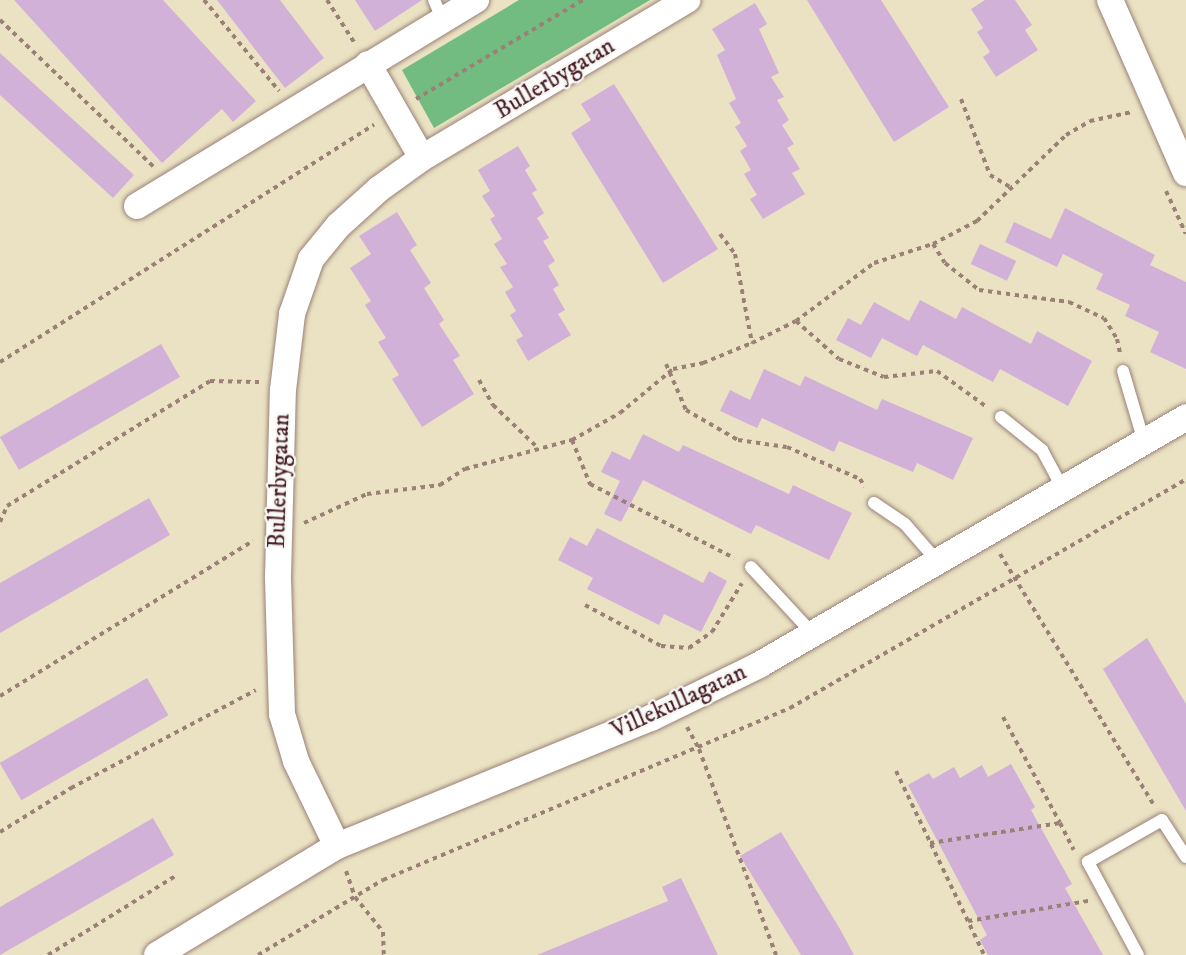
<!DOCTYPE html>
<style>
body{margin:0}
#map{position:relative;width:1186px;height:955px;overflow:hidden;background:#eae2c3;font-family:"IM FELL DW Pica",serif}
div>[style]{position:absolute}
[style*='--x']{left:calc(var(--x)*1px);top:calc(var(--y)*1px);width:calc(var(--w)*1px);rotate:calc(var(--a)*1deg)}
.forest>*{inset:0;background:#72bb81}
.building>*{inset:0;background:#d2b1d8;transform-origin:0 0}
.path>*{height:4px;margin-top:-2px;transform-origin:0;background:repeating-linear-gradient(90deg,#9a8077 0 4.5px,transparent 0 9px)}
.roads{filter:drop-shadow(0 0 2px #9a8077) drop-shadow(0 0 2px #9a8077)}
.lane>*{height:12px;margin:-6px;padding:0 6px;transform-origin:6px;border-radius:6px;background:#fff}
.street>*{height:26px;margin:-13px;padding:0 13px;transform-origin:13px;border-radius:13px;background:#fff}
span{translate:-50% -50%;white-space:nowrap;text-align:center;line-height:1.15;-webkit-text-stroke:4.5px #f6f6f2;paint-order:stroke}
.street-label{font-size:24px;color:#4a1f2b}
</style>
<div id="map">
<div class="forest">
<i style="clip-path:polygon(519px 0,650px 0,434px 128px,402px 70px)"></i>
</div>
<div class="building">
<i style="clip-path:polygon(14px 0,163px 0,256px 101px,233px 122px,222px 109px,162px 163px)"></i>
<i style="clip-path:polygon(217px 0,280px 0,324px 58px,285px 88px)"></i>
<i style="clip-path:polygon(355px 0,422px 0,375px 31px)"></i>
<i style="clip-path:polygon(807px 0,881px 0,949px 107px,894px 142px)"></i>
<i style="clip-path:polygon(985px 0,1015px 0,1032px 25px,1025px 30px,1038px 50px,996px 77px,983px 57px,990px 52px,977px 32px,983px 28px,971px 9px)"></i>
<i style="clip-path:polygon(755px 3px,767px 24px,759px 29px,779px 73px,771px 77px,784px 97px,777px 100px,789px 120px,782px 125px,794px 144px,787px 148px,800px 169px,792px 173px,805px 194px,763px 219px,750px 199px,757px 195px,744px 174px,751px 170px,740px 151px,747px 146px,735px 127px,741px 123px,729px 103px,736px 99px,717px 55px,725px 50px,712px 29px)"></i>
<i style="clip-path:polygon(0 53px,134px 175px,113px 198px,0 95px)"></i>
<i style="clip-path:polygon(614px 84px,718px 249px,663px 283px,571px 133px,591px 120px,581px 104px)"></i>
<i style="clip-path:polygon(518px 146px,530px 166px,525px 170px,537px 190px,532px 193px,544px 213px,537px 218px,549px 238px,543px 241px,555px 261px,548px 266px,559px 285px,553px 289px,565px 310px,558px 314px,571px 335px,528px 361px,516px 340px,523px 336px,510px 315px,516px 311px,505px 292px,513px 287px,500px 267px,507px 264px,494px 244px,502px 239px,490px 219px,495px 216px,482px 196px,490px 191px,478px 170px)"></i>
<i style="clip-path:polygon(1065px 208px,1155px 255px,1150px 265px,1186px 282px,1186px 369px,1150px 352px,1159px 332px,1125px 316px,1130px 305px,1096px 289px,1103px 274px,1063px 254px,1057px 267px,1005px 242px,1014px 222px,1051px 239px)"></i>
<i style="clip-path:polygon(397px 212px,417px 245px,410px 250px,431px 283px,424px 288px,444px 320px,439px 324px,460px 356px,453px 360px,474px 394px,422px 427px,392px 379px,399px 375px,378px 342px,386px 338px,365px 305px,371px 301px,350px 268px,371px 254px,359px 236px)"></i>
<i style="left:980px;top:244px;width:40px;height:22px;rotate:25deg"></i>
<i style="clip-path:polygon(920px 300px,956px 319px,962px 307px,1031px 344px,1037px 331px,1092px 361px,1068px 406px,1000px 369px,993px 382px,923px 345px,917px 356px,882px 338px,871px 358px,836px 340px,848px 318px,861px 325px,874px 302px,909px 321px)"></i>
<i style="left:161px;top:344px;width:38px;height:186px;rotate:60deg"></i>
<i style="clip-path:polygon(764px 369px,800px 386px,805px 376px,877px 410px,882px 399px,973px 438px,953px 480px,917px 463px,913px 472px,839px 441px,834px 452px,762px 418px,757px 428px,720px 411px,730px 390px,750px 400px)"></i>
<i style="clip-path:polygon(643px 434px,679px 452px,683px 445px,789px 494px,793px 485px,852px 513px,829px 560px,756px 525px,751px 534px,643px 480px,621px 522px,604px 514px,620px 481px,601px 472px,612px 451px,630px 460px)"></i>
<i style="clip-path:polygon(149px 498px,170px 535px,0 633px,0 583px)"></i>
<i style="clip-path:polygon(597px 528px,703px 583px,709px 571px,727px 581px,701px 632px,664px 614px,659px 625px,587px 589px,593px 578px,558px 560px,570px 537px,587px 546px)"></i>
<i style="clip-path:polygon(1147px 638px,1186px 704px,1186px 811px,1103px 669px)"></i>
<i style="left:147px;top:678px;width:43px;height:170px;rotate:60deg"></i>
<i style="clip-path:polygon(1011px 764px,1035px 807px,1031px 810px,1072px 884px,1065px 888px,1103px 955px,988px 955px,980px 940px,987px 935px,908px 785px,929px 773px,933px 779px,954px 767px,960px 778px,982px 765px,988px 777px)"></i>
<i style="clip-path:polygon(153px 818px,174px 855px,0 955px,0 907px)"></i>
<i style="clip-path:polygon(781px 832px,840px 929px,854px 955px,801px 955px,740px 856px)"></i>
<i style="clip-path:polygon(681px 878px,718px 955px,537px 955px,668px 901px,662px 887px)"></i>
</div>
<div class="path">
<i style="--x:204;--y:0;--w:118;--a:50.5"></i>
<i style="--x:327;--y:0;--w:50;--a:57.3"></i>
<i style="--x:0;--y:20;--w:213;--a:43.7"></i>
<i style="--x:416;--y:99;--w:194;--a:-30.7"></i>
<i style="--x:961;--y:99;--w:81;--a:69.1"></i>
<i style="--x:990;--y:175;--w:27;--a:31"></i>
<i style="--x:1166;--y:191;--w:47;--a:65.1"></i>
<i style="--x:720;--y:234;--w:25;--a:53"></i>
<i style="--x:735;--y:254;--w:91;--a:79.2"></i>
<i style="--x:933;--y:244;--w:22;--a:58"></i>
<i style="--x:945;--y:263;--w:43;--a:38.5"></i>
<i style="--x:979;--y:290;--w:91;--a:7.6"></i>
<i style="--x:1069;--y:302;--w:38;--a:25"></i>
<i style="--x:1104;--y:318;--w:25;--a:58"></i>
<i style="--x:1117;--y:339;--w:14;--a:78"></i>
<i style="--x:796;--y:321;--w:57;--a:41.5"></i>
<i style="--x:839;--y:359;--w:48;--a:21.8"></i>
<i style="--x:884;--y:377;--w:53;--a:-6.5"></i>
<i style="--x:937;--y:371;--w:62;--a:35.8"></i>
<i style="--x:0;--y:362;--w:443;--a:-32.4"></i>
<i style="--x:666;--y:364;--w:50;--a:66.5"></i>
<i style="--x:686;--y:410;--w:60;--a:30"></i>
<i style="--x:738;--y:440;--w:49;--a:8.1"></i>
<i style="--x:787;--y:447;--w:80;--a:23.7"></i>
<i style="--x:860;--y:479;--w:9;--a:58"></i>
<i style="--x:479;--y:380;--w:29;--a:61"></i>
<i style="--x:493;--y:405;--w:61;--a:43.7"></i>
<i style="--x:572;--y:440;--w:48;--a:67.8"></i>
<i style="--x:590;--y:484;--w:162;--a:27.2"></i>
<i style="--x:0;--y:522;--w:17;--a:-66"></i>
<i style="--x:7;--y:506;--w:238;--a:-31.6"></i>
<i style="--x:210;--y:381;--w:49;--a:1.2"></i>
<i style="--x:304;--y:523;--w:69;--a:-24.7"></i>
<i style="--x:367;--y:494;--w:74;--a:-7"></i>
<i style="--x:440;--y:485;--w:30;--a:-33"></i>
<i style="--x:465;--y:469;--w:111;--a:-15.2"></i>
<i style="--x:572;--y:440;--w:55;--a:-29.4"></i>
<i style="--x:620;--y:413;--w:69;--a:-39.7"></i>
<i style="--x:673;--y:369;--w:31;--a:-11"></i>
<i style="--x:703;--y:363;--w:53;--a:-22.2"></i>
<i style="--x:752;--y:343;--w:49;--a:-26.6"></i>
<i style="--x:796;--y:321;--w:97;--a:-36.6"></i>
<i style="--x:874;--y:263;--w:62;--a:-17.9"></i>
<i style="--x:933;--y:244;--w:50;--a:-27.6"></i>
<i style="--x:977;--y:221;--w:124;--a:-44"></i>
<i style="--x:1066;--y:135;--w:28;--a:-30"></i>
<i style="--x:1090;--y:121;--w:43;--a:-12.1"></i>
<i style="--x:1000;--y:554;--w:293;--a:58.5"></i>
<i style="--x:585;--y:605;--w:86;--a:28.3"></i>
<i style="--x:661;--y:646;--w:28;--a:4"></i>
<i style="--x:689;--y:648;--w:28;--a:-35"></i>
<i style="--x:712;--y:632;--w:57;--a:-58.5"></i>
<i style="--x:0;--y:696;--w:297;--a:-31.5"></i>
<i style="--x:1003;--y:717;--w:120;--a:61.7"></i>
<i style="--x:687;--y:727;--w:25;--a:61"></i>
<i style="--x:699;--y:749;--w:220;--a:69.5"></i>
<i style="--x:896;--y:771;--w:204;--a:64.4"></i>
<i style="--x:0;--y:832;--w:84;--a:-31.8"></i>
<i style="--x:71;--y:788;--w:209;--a:-27.9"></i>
<i style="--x:930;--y:843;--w:132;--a:-8.7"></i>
<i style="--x:1060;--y:823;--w:30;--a:63"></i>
<i style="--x:346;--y:871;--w:28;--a:71"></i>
<i style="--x:355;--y:897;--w:45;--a:51.3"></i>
<i style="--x:383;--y:932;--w:23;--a:88"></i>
<i style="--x:968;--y:921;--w:122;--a:-9.5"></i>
<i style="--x:48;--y:955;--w:152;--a:-31.8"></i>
<i style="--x:258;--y:955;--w:146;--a:-31"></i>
<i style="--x:383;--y:880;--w:442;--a:-22.9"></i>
<i style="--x:790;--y:708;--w:457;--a:-30"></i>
</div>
<div class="roads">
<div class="lane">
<i style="--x:434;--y:0;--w:22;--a:66"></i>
<i style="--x:1123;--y:371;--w:74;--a:73.5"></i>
<i style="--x:1001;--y:417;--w:53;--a:38.8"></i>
<i style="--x:1042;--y:450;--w:44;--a:61.7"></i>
<i style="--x:874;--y:503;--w:37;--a:34"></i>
<i style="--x:905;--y:524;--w:50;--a:49"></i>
<i style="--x:751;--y:567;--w:91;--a:47.2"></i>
<i style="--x:1138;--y:955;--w:106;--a:-118.3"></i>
<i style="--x:1088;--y:862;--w:85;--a:-29.6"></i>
<i style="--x:1162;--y:820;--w:44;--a:57"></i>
</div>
<div class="street">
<i style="--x:1110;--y:0;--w:189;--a:66.3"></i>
<i style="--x:368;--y:64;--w:108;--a:60.1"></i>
<i style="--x:137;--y:206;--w:397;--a:-31.3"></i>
<i style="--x:337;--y:846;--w:94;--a:-115.8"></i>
<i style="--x:296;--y:761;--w:49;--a:-106.6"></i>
<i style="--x:282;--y:714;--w:137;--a:-91.7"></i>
<i style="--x:278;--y:577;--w:187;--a:-88.5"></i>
<i style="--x:283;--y:390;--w:77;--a:-83.2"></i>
<i style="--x:292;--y:314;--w:58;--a:-70.9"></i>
<i style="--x:311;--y:259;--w:43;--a:-50.7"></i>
<i style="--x:338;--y:226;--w:55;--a:-42.1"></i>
<i style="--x:379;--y:189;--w:53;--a:-35.8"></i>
<i style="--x:422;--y:158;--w:309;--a:-30.8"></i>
<i style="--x:157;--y:955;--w:210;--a:-31.2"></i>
<i style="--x:337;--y:846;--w:339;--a:-22.2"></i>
<i style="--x:651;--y:718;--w:120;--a:-26.1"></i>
<i style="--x:759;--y:665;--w:494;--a:-30.1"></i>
</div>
</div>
<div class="street-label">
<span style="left:555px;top:79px;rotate:-31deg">Bullerbygatan</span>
<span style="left:280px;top:481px;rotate:-88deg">Bullerbygatan</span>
<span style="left:679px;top:702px;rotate:-25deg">Villekullagatan</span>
</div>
</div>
